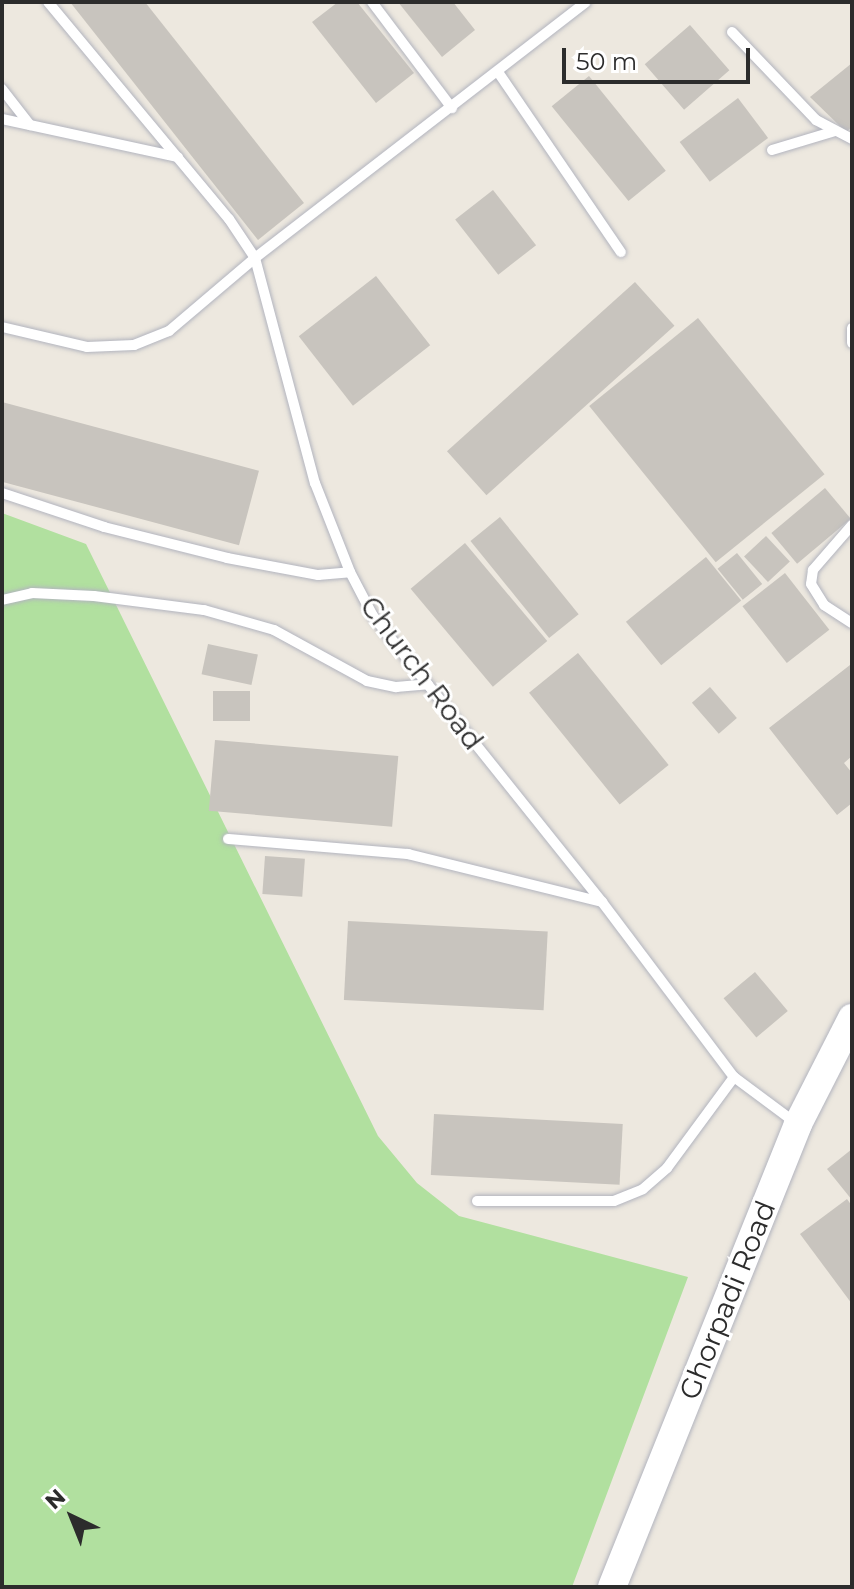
<!DOCTYPE html>
<style>
body{margin:0}
#map{position:relative;width:854px;height:1589px;overflow:hidden;background:#ede8df;font-family:Montserrat,sans-serif}
div>[style]{position:absolute}
[style*='--x']{left:calc(var(--x)*1px);top:calc(var(--y)*1px);width:calc(var(--w)*1px);rotate:calc(var(--a)*1deg)}
.green>*{inset:0;background:#b1e09f}
.building>*{inset:0;background:#c8c4be;transform-origin:0 0}
.roads{filter:drop-shadow(0 0 2px #b2b4be) drop-shadow(0 0 2px #b2b4be)}
.service>*{height:10px;margin:-5px;padding:0 5px;transform-origin:5px;border-radius:5px;background:#fff}
.secondary>*{height:28px;margin:-14px;padding:0 14px;transform-origin:14px;border-radius:14px;background:#fff}
span{translate:-50% -50%;white-space:nowrap;text-align:center;line-height:1.15;-webkit-text-stroke:6px #fff;paint-order:stroke}
.street-label{font-size:28px;color:#2c2c2c}
.frame{position:absolute;inset:0;border:4px solid #2c2c2c;pointer-events:none}
.north{position:absolute;left:32px;top:1477px;width:80px;height:80px;-webkit-text-stroke:6px #fff;paint-order:stroke;rotate:317deg;font-size:22px;font-weight:700;line-height:32px;text-align:center;color:#2c2c2c}
.north::after{content:'';display:block;margin:auto;width:28px;height:36px;background:#2c2c2c;clip-path:polygon(50% 0,100% 100%,50% 72%,0 100%)}
.scale{position:absolute;left:562px;top:48px;width:188px;height:36px;box-sizing:border-box;border:4px solid #2c2c2c;border-top:0;padding-left:10px;font-size:24px;line-height:28px;white-space:nowrap;color:#2c2c2c;-webkit-text-stroke:6px #fff;paint-order:stroke}
</style>
<div id="map">
<div class="green">
<i style="clip-path:polygon(2px 513px,86px 544px,378px 1136px,417px 1183px,459px 1216px,688px 1277px,572px 1587px,2px 1587px)"></i>
</div>
<div class="building">
<i style="clip-path:polygon(70px 2px,145px 2px,304px 203px,258px 240px)"></i>
<i style="clip-path:polygon(338px 2px,357px 2px,414px 73px,376px 103px,312px 22px)"></i>
<i style="clip-path:polygon(398px 2px,453px 2px,475px 30px,442px 57px)"></i>
<i style="left:690px;top:25px;width:60px;height:60px;rotate:49deg"></i>
<i style="clip-path:polygon(852px 63px,852px 127px,846px 132px,810px 97px)"></i>
<i style="left:589px;top:76px;width:122px;height:48px;rotate:51deg"></i>
<i style="left:738px;top:98px;width:50px;height:73px;rotate:53deg"></i>
<i style="left:493px;top:190px;width:70px;height:48px;rotate:52deg"></i>
<i style="left:376px;top:276px;width:88px;height:98px;rotate:52deg"></i>
<i style="left:635px;top:282px;width:59px;height:253px;rotate:48deg"></i>
<i style="left:698px;top:318px;width:201px;height:140px;rotate:51deg"></i>
<i style="left:2px;top:402px;width:266px;height:77px;rotate:15deg"></i>
<i style="left:825px;top:488px;width:40px;height:70px;rotate:50deg"></i>
<i style="left:500px;top:517px;width:125px;height:38px;rotate:51deg"></i>
<i style="left:766px;top:536px;width:35px;height:30px;rotate:47deg"></i>
<i style="left:465px;top:543px;width:128px;height:71px;rotate:50deg"></i>
<i style="left:737px;top:553px;width:40px;height:25px;rotate:51deg"></i>
<i style="left:706px;top:557px;width:56px;height:103px;rotate:51deg"></i>
<i style="left:785px;top:573px;width:72px;height:54px;rotate:52deg"></i>
<i style="left:208px;top:644px;width:51px;height:31px;rotate:12deg"></i>
<i style="left:578px;top:653px;width:144px;height:63px;rotate:51deg"></i>
<i style="clip-path:polygon(850px 665px,852px 756px,844px 763px,852px 773px,852px 803px,837px 815px,769px 728px)"></i>
<i style="left:710px;top:687px;width:41px;height:24px;rotate:49deg"></i>
<i style="left:250px;top:691px;width:30px;height:37px;rotate:90deg"></i>
<i style="left:215px;top:740px;width:184px;height:71px;rotate:5deg"></i>
<i style="left:265px;top:856px;width:40px;height:38px;rotate:4deg"></i>
<i style="left:348px;top:921px;width:200px;height:79px;rotate:3deg"></i>
<i style="left:755px;top:972px;width:51px;height:41px;rotate:50deg"></i>
<i style="left:434px;top:1114px;width:189px;height:61px;rotate:3deg"></i>
<i style="clip-path:polygon(852px 1149px,852px 1200px,827px 1169px)"></i>
<i style="clip-path:polygon(847px 1199px,852px 1206px,852px 1304px,800px 1234px)"></i>
</div>
<div class="roads">
<div class="service">
<i style="--x:48;--y:2;--w:283;--a:50.2"></i>
<i style="--x:229;--y:219;--w:47;--a:56.3"></i>
<i style="--x:255;--y:258;--w:233;--a:75.1"></i>
<i style="--x:315;--y:483;--w:96;--a:68.5"></i>
<i style="--x:350;--y:572;--w:50;--a:62.4"></i>
<i style="--x:373;--y:616;--w:366;--a:51.3"></i>
<i style="--x:602;--y:902;--w:219;--a:53"></i>
<i style="--x:734;--y:1077;--w:77;--a:36.6"></i>
<i style="--x:372;--y:2;--w:133;--a:53"></i>
<i style="--x:732;--y:32;--w:122;--a:46.3"></i>
<i style="--x:816;--y:120;--w:41;--a:27.8"></i>
<i style="--x:498;--y:72;--w:218;--a:55.7"></i>
<i style="--x:2;--y:89;--w:46;--a:52.1"></i>
<i style="--x:2;--y:119;--w:180;--a:12.2"></i>
<i style="--x:772;--y:150;--w:66;--a:-16.8"></i>
<i style="--x:2;--y:327;--w:87;--a:13.2"></i>
<i style="--x:87;--y:347;--w:47;--a:-2.4"></i>
<i style="--x:134;--y:345;--w:38;--a:-22"></i>
<i style="--x:169;--y:331;--w:113;--a:-40.3"></i>
<i style="--x:255;--y:258;--w:418;--a:-37.7"></i>
<i style="--x:852;--y:328;--w:15;--a:90"></i>
<i style="--x:2;--y:493;--w:108;--a:18.4"></i>
<i style="--x:104;--y:527;--w:127;--a:14.1"></i>
<i style="--x:227;--y:558;--w:93;--a:10.6"></i>
<i style="--x:318;--y:575;--w:32;--a:-5"></i>
<i style="--x:852;--y:525;--w:60;--a:130.9"></i>
<i style="--x:813;--y:570;--w:14;--a:98"></i>
<i style="--x:811;--y:584;--w:25;--a:58"></i>
<i style="--x:824;--y:605;--w:33;--a:33"></i>
<i style="--x:2;--y:600;--w:31;--a:-13"></i>
<i style="--x:32;--y:593;--w:62;--a:2.8"></i>
<i style="--x:94;--y:596;--w:111;--a:7.3"></i>
<i style="--x:204;--y:610;--w:73;--a:15.9"></i>
<i style="--x:274;--y:630;--w:106;--a:28.7"></i>
<i style="--x:367;--y:681;--w:30;--a:12"></i>
<i style="--x:396;--y:687;--w:32;--a:-5"></i>
<i style="--x:228;--y:839;--w:181;--a:4.8"></i>
<i style="--x:408;--y:854;--w:200;--a:13.9"></i>
<i style="--x:477;--y:1201;--w:137;--a:0"></i>
<i style="--x:614;--y:1201;--w:31;--a:-22"></i>
<i style="--x:643;--y:1189;--w:32;--a:-41"></i>
<i style="--x:667;--y:1168;--w:113;--a:-53.6"></i>
</div>
<div class="secondary">
<i style="--x:612;--y:1587;--w:499;--a:-68.1"></i>
<i style="--x:798;--y:1124;--w:119;--a:-63"></i>
</div>
</div>
<div class="street-label">
<span style="left:422px;top:673px;rotate:53deg">Church Road</span>
<span style="left:727px;top:1300px;rotate:-68deg">Ghorpadi Road</span>
</div>
<div class="frame"></div>
<div class="north">N</div>
<div class="scale">50 m</div>
</div>
